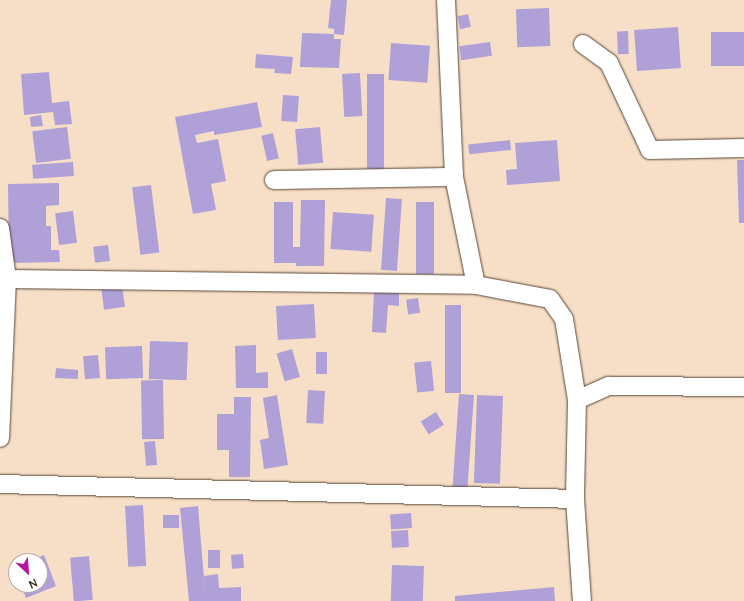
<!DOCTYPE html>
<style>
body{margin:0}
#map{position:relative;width:744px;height:601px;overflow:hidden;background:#f6dfc6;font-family:"Architects Daughter",sans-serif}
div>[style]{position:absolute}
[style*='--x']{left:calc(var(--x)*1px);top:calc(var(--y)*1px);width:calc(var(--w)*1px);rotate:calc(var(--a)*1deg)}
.building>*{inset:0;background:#afa1d7;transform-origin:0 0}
.roads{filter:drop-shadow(0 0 1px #574537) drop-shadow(0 0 1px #574537)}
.street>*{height:18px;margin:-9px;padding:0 9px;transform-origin:9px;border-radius:9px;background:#fff}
span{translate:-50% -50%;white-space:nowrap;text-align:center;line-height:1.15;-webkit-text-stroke:3.5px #fff;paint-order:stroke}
.north{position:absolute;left:8px;top:553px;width:40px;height:40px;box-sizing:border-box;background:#fff;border:1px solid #b1aaa5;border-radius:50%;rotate:154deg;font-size:11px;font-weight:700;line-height:16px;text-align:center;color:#3b2a1e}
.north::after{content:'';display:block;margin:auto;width:14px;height:18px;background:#b5179e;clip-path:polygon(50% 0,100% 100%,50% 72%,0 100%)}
</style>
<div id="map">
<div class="building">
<i style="clip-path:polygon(331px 0,347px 0,344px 35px,334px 34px,334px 29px,328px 28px)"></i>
<i style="left:549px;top:8px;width:38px;height:33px;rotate:88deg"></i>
<i style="left:468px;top:14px;width:13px;height:11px;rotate:77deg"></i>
<i style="left:678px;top:27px;width:41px;height:44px;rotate:86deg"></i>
<i style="left:628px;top:31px;width:23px;height:11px;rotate:88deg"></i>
<i style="left:744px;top:32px;width:34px;height:33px;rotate:90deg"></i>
<i style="clip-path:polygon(302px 33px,334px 34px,334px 39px,341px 39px,339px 68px,300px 67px)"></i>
<i style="left:490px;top:42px;width:14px;height:31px;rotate:82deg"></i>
<i style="left:391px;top:43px;width:39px;height:37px;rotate:4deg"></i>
<i style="clip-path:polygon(256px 54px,293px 57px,291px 74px,274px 73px,275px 69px,255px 68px)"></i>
<i style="clip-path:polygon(49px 72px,52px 103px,69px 101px,72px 124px,55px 125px,53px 112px,24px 115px,21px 74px)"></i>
<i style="left:360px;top:73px;width:43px;height:18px;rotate:87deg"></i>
<i style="left:367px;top:74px;width:17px;height:95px"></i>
<i style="left:283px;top:95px;width:16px;height:26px;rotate:4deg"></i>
<i style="clip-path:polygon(257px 102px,262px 127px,214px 135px,214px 131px,195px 135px,197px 143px,218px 139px,226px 181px,211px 184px,216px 210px,193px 214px,175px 117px)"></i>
<i style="clip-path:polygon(41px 115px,43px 126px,31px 127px,30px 117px)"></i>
<i style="left:67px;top:127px;width:32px;height:35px;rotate:83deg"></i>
<i style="left:320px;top:127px;width:36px;height:25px;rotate:85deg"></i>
<i style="left:273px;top:133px;width:26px;height:12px;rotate:77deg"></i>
<i style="left:510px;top:140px;width:10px;height:42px;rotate:84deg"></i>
<i style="clip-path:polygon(557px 140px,560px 181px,507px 185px,506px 170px,517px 169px,515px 143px)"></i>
<i style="clip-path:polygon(737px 160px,744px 160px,744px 223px,739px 223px)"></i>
<i style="left:73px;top:162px;width:14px;height:41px;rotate:86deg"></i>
<i style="clip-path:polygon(59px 183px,59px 205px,46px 206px,46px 226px,51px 226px,51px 250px,59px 250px,60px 262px,9px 263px,8px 184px)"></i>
<i style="left:151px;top:185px;width:68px;height:19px;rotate:83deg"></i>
<i style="left:386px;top:198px;width:16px;height:72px;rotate:4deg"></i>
<i style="clip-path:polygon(301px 200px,325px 200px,324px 266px,296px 266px,296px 263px,274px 263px,274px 202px,293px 202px,293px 247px,300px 247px)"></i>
<i style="left:416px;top:202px;width:18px;height:72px"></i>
<i style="left:73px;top:211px;width:32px;height:18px;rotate:83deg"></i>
<i style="left:333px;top:212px;width:41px;height:37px;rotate:4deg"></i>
<i style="left:108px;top:245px;width:16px;height:15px;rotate:83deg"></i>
<i style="left:122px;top:286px;width:21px;height:21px;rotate:82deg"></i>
<i style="clip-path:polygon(374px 292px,399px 293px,399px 306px,388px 305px,386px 333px,372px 332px)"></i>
<i style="left:418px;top:298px;width:15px;height:12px;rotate:82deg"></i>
<i style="left:314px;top:304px;width:34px;height:38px;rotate:87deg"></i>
<i style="left:461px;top:305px;width:88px;height:16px;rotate:90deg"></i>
<i style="left:150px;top:341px;width:38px;height:38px;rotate:2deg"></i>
<i style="clip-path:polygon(256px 345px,256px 373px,268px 372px,268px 388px,236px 388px,235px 346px)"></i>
<i style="left:142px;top:346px;width:32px;height:37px;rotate:88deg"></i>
<i style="left:292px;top:349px;width:29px;height:16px;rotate:74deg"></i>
<i style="left:316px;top:352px;width:11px;height:22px"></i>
<i style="left:98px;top:355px;width:23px;height:15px;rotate:85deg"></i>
<i style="left:431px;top:361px;width:30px;height:17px;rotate:84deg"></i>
<i style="clip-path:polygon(56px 368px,78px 370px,78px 379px,55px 378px)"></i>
<i style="left:163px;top:380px;width:59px;height:22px;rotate:89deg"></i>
<i style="left:308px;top:390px;width:17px;height:33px;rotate:3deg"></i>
<i style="left:459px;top:394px;width:15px;height:94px;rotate:4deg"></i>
<i style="clip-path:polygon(277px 395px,288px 465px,264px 469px,260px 440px,269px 438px,263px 398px)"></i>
<i style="left:477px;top:395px;width:26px;height:88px;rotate:2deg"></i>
<i style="clip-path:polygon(234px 397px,251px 397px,250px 477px,229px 477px,229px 450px,217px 450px,217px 414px,234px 414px)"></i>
<i style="left:436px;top:412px;width:15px;height:18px;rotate:58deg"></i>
<i style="left:155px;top:441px;width:24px;height:11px;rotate:85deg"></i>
<i style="left:143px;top:505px;width:61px;height:18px;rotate:87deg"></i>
<i style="clip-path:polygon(198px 506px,205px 591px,204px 576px,218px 574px,219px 588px,241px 587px,241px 601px,189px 601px,180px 508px)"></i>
<i style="left:411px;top:513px;width:15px;height:21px;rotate:86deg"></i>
<i style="left:163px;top:515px;width:16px;height:13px"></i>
<i style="left:408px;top:530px;width:17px;height:17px;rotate:87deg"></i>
<i style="left:208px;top:550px;width:12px;height:18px"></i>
<i style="left:243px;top:554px;width:14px;height:12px;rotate:86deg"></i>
<i style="clip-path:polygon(44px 555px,56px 586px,26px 598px,21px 585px,40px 585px,40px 561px,30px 561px)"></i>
<i style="left:89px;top:556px;width:44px;height:19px;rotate:85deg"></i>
<i style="left:392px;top:565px;width:32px;height:36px;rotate:2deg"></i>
<i style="clip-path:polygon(554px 587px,555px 601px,455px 601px,455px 596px)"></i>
</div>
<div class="roads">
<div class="street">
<i style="--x:446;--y:0;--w:177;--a:87.4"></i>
<i style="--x:454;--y:177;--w:110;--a:78.5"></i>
<i style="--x:583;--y:44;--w:32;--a:36"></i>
<i style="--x:609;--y:63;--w:96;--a:64.8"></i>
<i style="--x:650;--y:150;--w:94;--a:-1.2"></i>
<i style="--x:274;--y:180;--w:180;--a:-1"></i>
<i style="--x:0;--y:228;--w:51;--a:82.2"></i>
<i style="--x:7;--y:279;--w:159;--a:92.5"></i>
<i style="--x:7;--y:279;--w:469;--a:0.7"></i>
<i style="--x:476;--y:285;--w:75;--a:10.7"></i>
<i style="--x:550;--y:299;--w:24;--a:55"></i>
<i style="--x:564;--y:319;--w:82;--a:80.9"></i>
<i style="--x:577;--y:400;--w:99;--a:91.2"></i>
<i style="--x:575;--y:499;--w:102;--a:86.1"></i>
<i style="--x:577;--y:400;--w:35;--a:-24"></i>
<i style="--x:609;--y:386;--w:135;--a:0.4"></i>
<i style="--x:0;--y:484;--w:575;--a:1.49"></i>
</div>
</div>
<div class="north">N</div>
</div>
